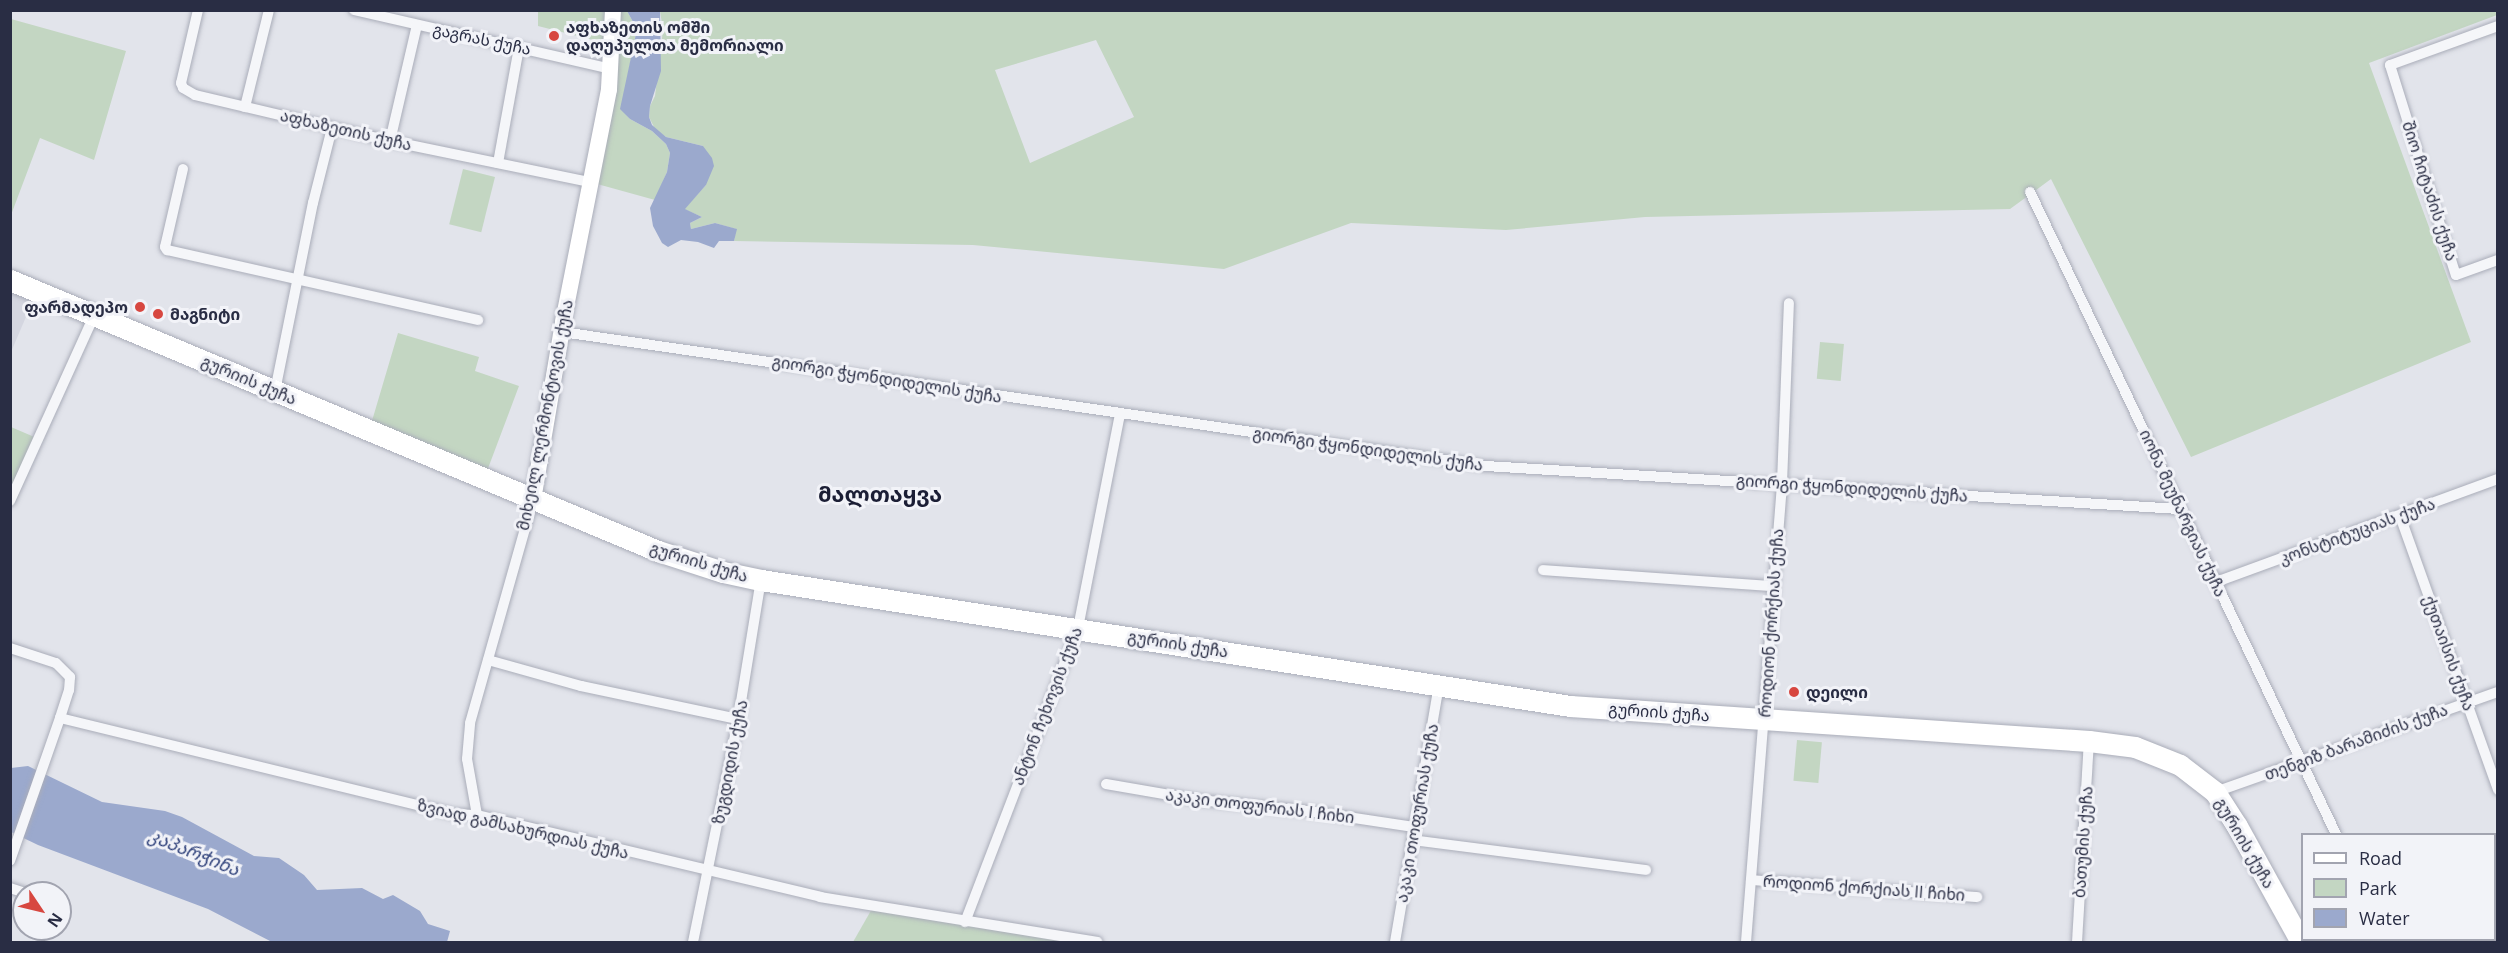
<!DOCTYPE html>
<meta charset="utf-8">
<style>
body{margin:0}
#map{position:relative;width:2508px;height:953px;overflow:hidden;background:#e2e4eb;font-family:"Open Sans","Noto Sans Georgian",sans-serif}
div>[style]{position:absolute}
[style*='--x']{left:calc(var(--x)*1px);top:calc(var(--y)*1px);width:calc(var(--w)*1px);rotate:calc(var(--a)*1deg)}
.built>*{inset:0;background:#d4d6e0}
.green>*{inset:0;background:#c3d6c2;transform-origin:0 0}
.water>*{inset:0;background:#9ba9cd}
.roads{filter:drop-shadow(0 0 2px #aaadb9) drop-shadow(0 0 2px #aaadb9)}
.street>*{height:10px;margin:-5px;padding:0 5px;transform-origin:5px;border-radius:5px;background:#f5f6f9}
.secondary>*{height:16px;margin:-8px;padding:0 8px;transform-origin:8px;border-radius:8px;background:#fff}
.highway>*{height:21px;margin:-10.5px;padding:0 10.5px;transform-origin:10.5px;border-radius:10.5px;background:#fff}
.dots>*{width:16px;height:16px;translate:-50% -50%;box-sizing:border-box;border:3px solid #f2f3f8;border-radius:50%}
span{translate:-50% -50%;white-space:nowrap;text-align:center;line-height:1.15;-webkit-text-stroke:6px #f2f3f8;paint-order:stroke}
.poi-label{font-size:16px;color:#292d44;font-weight:700}
.left{translate:0 -50%;text-align:left}
.right{translate:-100% -50%;text-align:right}
.street-label{font-size:16px;color:#292d44}
.water-label{font-size:18px;color:#30427b;font-style:italic}
.district-label{font-size:22px;color:#1b1e35;font-weight:700}
.frame{position:absolute;inset:0;border:12px solid #292d44;pointer-events:none}
.legend{position:absolute;left:2301px;top:833px;width:195px;height:108px;box-sizing:border-box;background:#f2f3f8;border:2px solid #a2a4b0;margin:0;padding:8px 10px;list-style:none;font-size:18px;color:#292d44}
.legend li{display:flex;align-items:center;gap:12px;height:30px}
.legend b{width:30px;border:2px solid #a2a4b0}
.north{position:absolute;left:12px;top:881px;width:60px;height:60px;box-sizing:border-box;background:#f2f3f8;border:2px solid #a2a4b0;border-radius:50%;rotate:125deg;font-size:16px;font-weight:700;line-height:24px;text-align:center;color:#292d44}
.north::after{content:'';display:block;margin:auto;width:21px;height:27px;background:#d74740;clip-path:polygon(50% 0,100% 100%,50% 72%,0 100%)}
</style>
<div id="map">
<div class="built">
<i style="clip-path:polygon(11px 280px,37px 291px,11px 352px)"></i>
</div>
<div class="green">
<i style="clip-path:polygon(538px 11px,627px 11px,637px 29px,621px 109px,630px 119px,652px 131px,666px 144px,670px 153px,667px 172px,655px 200px,590px 182px,613px 45px,538px 26px)"></i>
<i style="clip-path:polygon(evenodd,660px 11px,2497px 11px,2497px 15px,2369px 63px,2471px 342px,2191px 457px,2051px 179px,2010px 209px,1645px 217px,1506px 230px,1351px 223px,1224px 269px,973px 245px,734px 241px,736px 229px,715px 223px,691px 229px,690px 223px,702px 217px,684px 209px,706px 185px,703px 146px,666px 137px,655px 129px,649px 117px,650px 106px,655px 96px,663px 30px,660px 11px,1096px 40px,1134px 117px,1030px 163px,995px 70px,1096px 40px)"></i>
<i style="clip-path:polygon(11px 19px,126px 51px,94px 160px,40px 138px,11px 215px)"></i>
<i style="left:463px;top:169px;width:33px;height:57px;rotate:14deg"></i>
<i style="clip-path:polygon(398px 333px,479px 357px,475px 371px,519px 386px,484px 479px,369px 431px)"></i>
<i style="left:1820px;top:342px;width:24px;height:37px;rotate:5deg"></i>
<i style="clip-path:polygon(11px 427px,39px 439px,11px 501px)"></i>
<i style="left:1797px;top:740px;width:25px;height:41px;rotate:5deg"></i>
<i style="clip-path:polygon(873px 907px,1097px 942px,853px 942px)"></i>
</div>
<div class="water">
<i style="clip-path:polygon(627px 11px,660px 11px,661px 71px,650px 106px,649px 117px,652px 125px,666px 137px,703px 146px,712px 158px,714px 166px,706px 185px,685px 209px,702px 217px,690px 223px,691px 229px,715px 223px,737px 229px,734px 241px,719px 241px,714px 248px,698px 242px,681px 240px,668px 247px,662px 243px,653px 226px,650px 208px,667px 172px,670px 153px,666px 144px,652px 131px,630px 119px,620px 109px,637px 29px)"></i>
<i style="clip-path:polygon(28px 766px,102px 802px,165px 811px,182px 817px,254px 856px,279px 858px,304px 875px,317px 890px,362px 888px,383px 899px,393px 895px,420px 911px,428px 924px,450px 931px,447px 942px,272px 942px,208px 909px,38px 845px,11px 832px,11px 768px)"></i>
</div>
<div class="roads">
<div class="street">
<i style="--x:198;--y:10;--w:75;--a:103.1"></i>
<i style="--x:181;--y:83;--w:5;--a:68"></i>
<i style="--x:183;--y:88;--w:14;--a:30"></i>
<i style="--x:195;--y:95;--w:200;--a:13.3"></i>
<i style="--x:390;--y:141;--w:204;--a:11.6"></i>
<i style="--x:354;--y:10;--w:264;--a:12.9"></i>
<i style="--x:2498;--y:26;--w:115;--a:160.1"></i>
<i style="--x:2390;--y:65;--w:220;--a:72.6"></i>
<i style="--x:2456;--y:275;--w:45;--a:-19.7"></i>
<i style="--x:245;--y:107;--w:100;--a:-76.1"></i>
<i style="--x:390;--y:141;--w:119;--a:-76.9"></i>
<i style="--x:498;--y:163;--w:118;--a:-79.7"></i>
<i style="--x:183;--y:169;--w:80;--a:103"></i>
<i style="--x:165;--y:247;--w:4;--a:56"></i>
<i style="--x:167;--y:250;--w:319;--a:12.7"></i>
<i style="--x:2030;--y:192;--w:711;--a:64.52"></i>
<i style="--x:562;--y:332;--w:934;--a:8.25"></i>
<i style="--x:1486;--y:466;--w:695;--a:3.55"></i>
<i style="--x:275;--y:391;--w:192;--a:-78.6"></i>
<i style="--x:313;--y:203;--w:77;--a:-75.8"></i>
<i style="--x:10;--y:501;--w:203;--a:-65.6"></i>
<i style="--x:2400;--y:516;--w:291;--a:70.3"></i>
<i style="--x:1543;--y:570;--w:230;--a:4"></i>
<i style="--x:2216;--y:582;--w:300;--a:-20.1"></i>
<i style="--x:10;--y:648;--w:48;--a:18.1"></i>
<i style="--x:56;--y:663;--w:20;--a:45"></i>
<i style="--x:70;--y:677;--w:13;--a:94"></i>
<i style="--x:69;--y:690;--w:29;--a:108"></i>
<i style="--x:60;--y:718;--w:151;--a:109.3"></i>
<i style="--x:488;--y:660;--w:97;--a:15.6"></i>
<i style="--x:581;--y:686;--w:160;--a:11.9"></i>
<i style="--x:60;--y:718;--w:406;--a:13.7"></i>
<i style="--x:455;--y:814;--w:22;--a:3"></i>
<i style="--x:477;--y:815;--w:353;--a:13.4"></i>
<i style="--x:820;--y:897;--w:281;--a:9.2"></i>
<i style="--x:1106;--y:784;--w:94;--a:9.8"></i>
<i style="--x:1199;--y:800;--w:110;--a:5.8"></i>
<i style="--x:1308;--y:811;--w:107;--a:8.6"></i>
<i style="--x:2215;--y:792;--w:300;--a:-19.5"></i>
<i style="--x:477;--y:815;--w:57;--a:-100.1"></i>
<i style="--x:467;--y:759;--w:36;--a:-85"></i>
<i style="--x:470;--y:723;--w:232;--a:-74.2"></i>
<i style="--x:1412;--y:840;--w:236;--a:7.3"></i>
<i style="--x:1751;--y:880;--w:227;--a:4.3"></i>
<i style="--x:10;--y:888;--w:16;--a:18"></i>
<i style="--x:2494;--y:914;--w:4;--a:-14"></i>
<i style="--x:965;--y:922;--w:315;--a:-69"></i>
<i style="--x:1078;--y:628;--w:219;--a:-78.9"></i>
<i style="--x:2386;--y:940;--w:2;--a:63"></i>
<i style="--x:693;--y:942;--w:220;--a:-78.5"></i>
<i style="--x:737;--y:726;--w:148;--a:-80.7"></i>
<i style="--x:1395;--y:942;--w:262;--a:-80.3"></i>
<i style="--x:1746;--y:942;--w:460;--a:-85.5"></i>
<i style="--x:1782;--y:483;--w:180;--a:-87.8"></i>
<i style="--x:2077;--y:942;--w:201;--a:-86.6"></i>
<i style="--x:2412;--y:942;--w:9;--a:-13"></i>
</div>
<div class="secondary">
<i style="--x:533;--y:500;--w:181;--a:-80.4"></i>
<i style="--x:563;--y:322;--w:237;--a:-78.8"></i>
<i style="--x:609;--y:89;--w:79;--a:-87.1"></i>
</div>
<div class="highway">
<i style="--x:10;--y:280;--w:702;--a:22.7"></i>
<i style="--x:658;--y:551;--w:68;--a:17.9"></i>
<i style="--x:723;--y:572;--w:39;--a:12"></i>
<i style="--x:761;--y:580;--w:819;--a:8.85"></i>
<i style="--x:1570;--y:706;--w:520;--a:3.86"></i>
<i style="--x:2089;--y:741;--w:46;--a:7.4"></i>
<i style="--x:2135;--y:747;--w:48;--a:21.8"></i>
<i style="--x:2180;--y:765;--w:44;--a:37.6"></i>
<i style="--x:2215;--y:792;--w:40;--a:57.1"></i>
<i style="--x:2237;--y:826;--w:132;--a:61.1"></i>
</div>
</div>
<div class="dots">
<i style="left:554px;top:36px;background:#d74740"></i>
<i style="left:140px;top:307px;background:#d74740"></i>
<i style="left:158px;top:314px;background:#d74740"></i>
<i style="left:1794px;top:692px;background:#d74740"></i>
</div>
<div class="poi-label">
<span class="left" style="left:566px;top:36px">აფხაზეთის ომში<br>დაღუპულთა მემორიალი</span>
<span class="right" style="left:128px;top:307px">ფარმადეპო</span>
<span class="left" style="left:170px;top:314px">მაგნიტი</span>
<span class="left" style="left:1806px;top:692px">დეილი</span>
</div>
<div class="street-label">
<span style="left:482px;top:39px;rotate:12deg">გაგრას ქუჩა</span>
<span style="left:346px;top:130px;rotate:13deg">აფხაზეთის ქუჩა</span>
<span style="left:2430px;top:191px;rotate:72deg">შიო ჩიტაძის ქუჩა</span>
<span style="left:887px;top:379px;rotate:9deg">გიორგი ჭყონდიდელის ქუჩა</span>
<span style="left:249px;top:380px;rotate:23deg">გურიის ქუჩა</span>
<span style="left:545px;top:415px;rotate:-79deg">მიხეილ ლერმონტოვის ქუჩა</span>
<span style="left:1368px;top:449px;rotate:8deg">გიორგი ჭყონდიდელის ქუჩა</span>
<span style="left:1852px;top:488px;rotate:4deg">გიორგი ჭყონდიდელის ქუჩა</span>
<span style="left:2183px;top:513px;rotate:65deg">იონა მეუნარგიას ქუჩა</span>
<span style="left:2357px;top:531px;rotate:-20deg">კონსტიტუციას ქუჩა</span>
<span style="left:699px;top:562px;rotate:17deg">გურიის ქუჩა</span>
<span style="left:1771px;top:623px;rotate:-86deg">როდიონ ქორქიას ქუჩა</span>
<span style="left:1178px;top:644px;rotate:9deg">გურიის ქუჩა</span>
<span style="left:2449px;top:653px;rotate:70deg">ქუთაისის ქუჩა</span>
<span style="left:1047px;top:706px;rotate:-69deg">ანტონ ჩეხოვის ქუჩა</span>
<span style="left:1659px;top:712px;rotate:4deg">გურიის ქუჩა</span>
<span style="left:2356px;top:742px;rotate:-20deg">თენგიზ ბარამიძის ქუჩა</span>
<span style="left:730px;top:762px;rotate:-79deg">ზუგდიდის ქუჩა</span>
<span style="left:1260px;top:806px;rotate:7deg">აკაკი თოფურიას I ჩიხი</span>
<span style="left:1417px;top:813px;rotate:-80deg">აკაკი თოფურიას ქუჩა</span>
<span style="left:523px;top:829px;rotate:13deg">ზვიად გამსახურდიას ქუჩა</span>
<span style="left:2083px;top:842px;rotate:-86deg">ბათუმის ქუჩა</span>
<span style="left:2245px;top:843px;rotate:60deg">გურიის ქუჩა</span>
<span style="left:1864px;top:888px;rotate:4deg">როდიონ ქორქიას II ჩიხი</span>
</div>
<div class="water-label">
<span style="left:194px;top:852px;rotate:22deg">კაპარჭინა</span>
</div>
<div class="district-label">
<span style="left:880px;top:494px">მალთაყვა</span>
</div>
<div class="frame"></div>
<ul class="legend">
<li><b style="height:8px;background:#fff"></b>Road</li>
<li><b style="height:16px;background:#c3d6c2"></b>Park</li>
<li><b style="height:16px;background:#9ba9cd"></b>Water</li>
</ul>
<div class="north">N</div>
</div>
